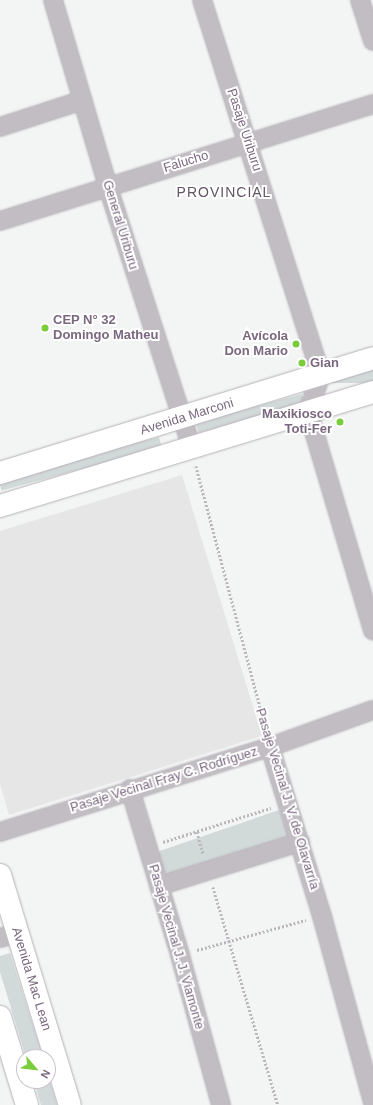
<!DOCTYPE html>
<meta charset="utf-8">
<style>
body{margin:0}
#map{position:relative;width:373px;height:1105px;overflow:hidden;background:#f2f5f3;font-family:Helvetica,sans-serif}
div>[style]{position:absolute}
[style*='--x']{left:calc(var(--x)*1px);top:calc(var(--y)*1px);width:calc(var(--w)*1px);rotate:calc(var(--a)*1deg)}
.built>*{inset:0;background:#e5e6e5}
.green>*{inset:0;background:#d2d9d9;transform-origin:0 0}
.path>*{height:2.5px;margin-top:-1.25px;transform-origin:0;background:repeating-linear-gradient(90deg,#bbb7bc 0 2px,transparent 0 4px)}
.roads{filter:drop-shadow(0 0 1px #b6b1b8) drop-shadow(0 0 1px #b6b1b8)}
.minor>*{height:18px;margin:-9px;padding:0 9px;transform-origin:9px;border-radius:9px;background:#c2bdc3}
.major>*{height:22px;margin:-11px;padding:0 11px;transform-origin:11px;border-radius:11px;background:#fff}
.dots>*{width:11px;height:11px;translate:-50% -50%;box-sizing:border-box;border:2px solid #fff;border-radius:50%}
span{translate:-50% -50%;white-space:nowrap;text-align:center;line-height:1.15;-webkit-text-stroke:4px #fff;paint-order:stroke}
.street-label{font-size:13px;color:#7a687f}
.poi-label{font-size:13px;color:#7a687f;font-weight:700}
.left{translate:0 -50%;text-align:left}
.right{translate:-100% -50%;text-align:right}
.neighbourhood-label{font-size:14px;color:#625565;letter-spacing:1px}
.north{position:absolute;left:16px;top:1049px;width:40px;height:40px;box-sizing:border-box;background:#fff;border:1px solid #cac3cc;border-radius:50%;rotate:118deg;font-size:11px;font-weight:700;line-height:16px;text-align:center;color:#7a687f}
.north::after{content:'';display:block;margin:auto;width:14px;height:18px;background:#79cc3c;clip-path:polygon(50% 0,100% 100%,50% 72%,0 100%)}
</style>
<div id="map">
<div class="built">
<i style="clip-path:polygon(182px 475px,262px 736px,9px 815px,0 784px,0 531px)"></i>
</div>
<div class="green">
<i style="left:373px;top:370px;width:13px;height:43px;rotate:90deg"></i>
<i style="left:302px;top:394px;width:11px;height:110px;rotate:75deg"></i>
<i style="left:159px;top:437px;width:11px;height:166px;rotate:75deg"></i>
<i style="left:279px;top:810px;width:34px;height:133px;rotate:71deg"></i>
<i style="clip-path:polygon(10px 953px,43px 1057px,26px 1057px,0 972px,0 956px)"></i>
<i style="clip-path:polygon(48px 1074px,57px 1105px,58px 1105px,41px 1105px,34px 1081px,48px 1081px)"></i>
</div>
<div class="path">
<i style="--x:196;--y:466;--w:273;--a:75.1"></i>
<i style="--x:197;--y:832;--w:22;--a:74"></i>
<i style="--x:163;--y:842;--w:113;--a:-17.5"></i>
<i style="--x:213;--y:887;--w:227;--a:73.4"></i>
<i style="--x:197;--y:950;--w:113;--a:-15.4"></i>
</div>
<div class="roads">
<div class="minor">
<i style="--x:53;--y:0;--w:195;--a:73.6"></i>
<i style="--x:108;--y:187;--w:274;--a:72.2"></i>
<i style="--x:202;--y:0;--w:393;--a:72.4"></i>
<i style="--x:321;--y:375;--w:38;--a:110"></i>
<i style="--x:308;--y:411;--w:229;--a:73.5"></i>
<i style="--x:360;--y:0;--w:43;--a:72.4"></i>
<i style="--x:0;--y:127;--w:87;--a:-18"></i>
<i style="--x:0;--y:221;--w:391;--a:-17.4"></i>
<i style="--x:270;--y:747;--w:177;--a:72.9"></i>
<i style="--x:322;--y:916;--w:194;--a:74.7"></i>
<i style="--x:130;--y:789;--w:173;--a:73.2"></i>
<i style="--x:180;--y:955;--w:156;--a:74.7"></i>
<i style="--x:0;--y:832;--w:283;--a:-17.5"></i>
<i style="--x:270;--y:747;--w:109;--a:-19.8"></i>
<i style="--x:159;--y:886;--w:148;--a:-17.3"></i>
<i style="--x:0;--y:938;--w:18;--a:-16"></i>
</div>
<div class="major">
<i style="--x:0;--y:473;--w:390;--a:-17.1"></i>
<i style="--x:0;--y:506;--w:390;--a:-17"></i>
<i style="--x:0;--y:875;--w:240;--a:73.1"></i>
<i style="--x:0;--y:1017;--w:92;--a:72.9"></i>
</div>
</div>
<div class="dots">
<i style="left:45px;top:328px;background:#79cc3c"></i>
<i style="left:296px;top:344px;background:#79cc3c"></i>
<i style="left:302px;top:363px;background:#79cc3c"></i>
<i style="left:340px;top:422px;background:#79cc3c"></i>
</div>
<div class="street-label">
<span style="left:244px;top:130px;rotate:72deg">Pasaje Uriburu</span>
<span style="left:186px;top:162px;rotate:-17deg">Falucho</span>
<span style="left:120px;top:225px;rotate:73deg">General Uriburu</span>
<span style="left:187px;top:417px;rotate:-17deg">Avenida Marconi</span>
<span style="left:164px;top:780px;rotate:-17deg">Pasaje Vecinal Fray C. Rodríguez</span>
<span style="left:287px;top:799px;rotate:73deg">Pasaje Vecinal J. V. de Olavarría</span>
<span style="left:176px;top:947px;rotate:74deg">Pasaje Vecinal J. J. Viamonte</span>
<span style="left:31px;top:979px;rotate:73deg">Avenida Mac Lean</span>
</div>
<div class="poi-label">
<span class="left" style="left:53px;top:328px">CEP N° 32<br>Domingo Matheu</span>
<span class="right" style="left:288px;top:344px">Avícola<br>Don Mario</span>
<span class="left" style="left:310px;top:363px">Gian</span>
<span class="right" style="left:332px;top:422px">Maxikiosco<br>Toti-Fer</span>
</div>
<div class="neighbourhood-label">
<span style="left:224px;top:192px">PROVINCIAL</span>
</div>
<div class="north">N</div>
</div>
